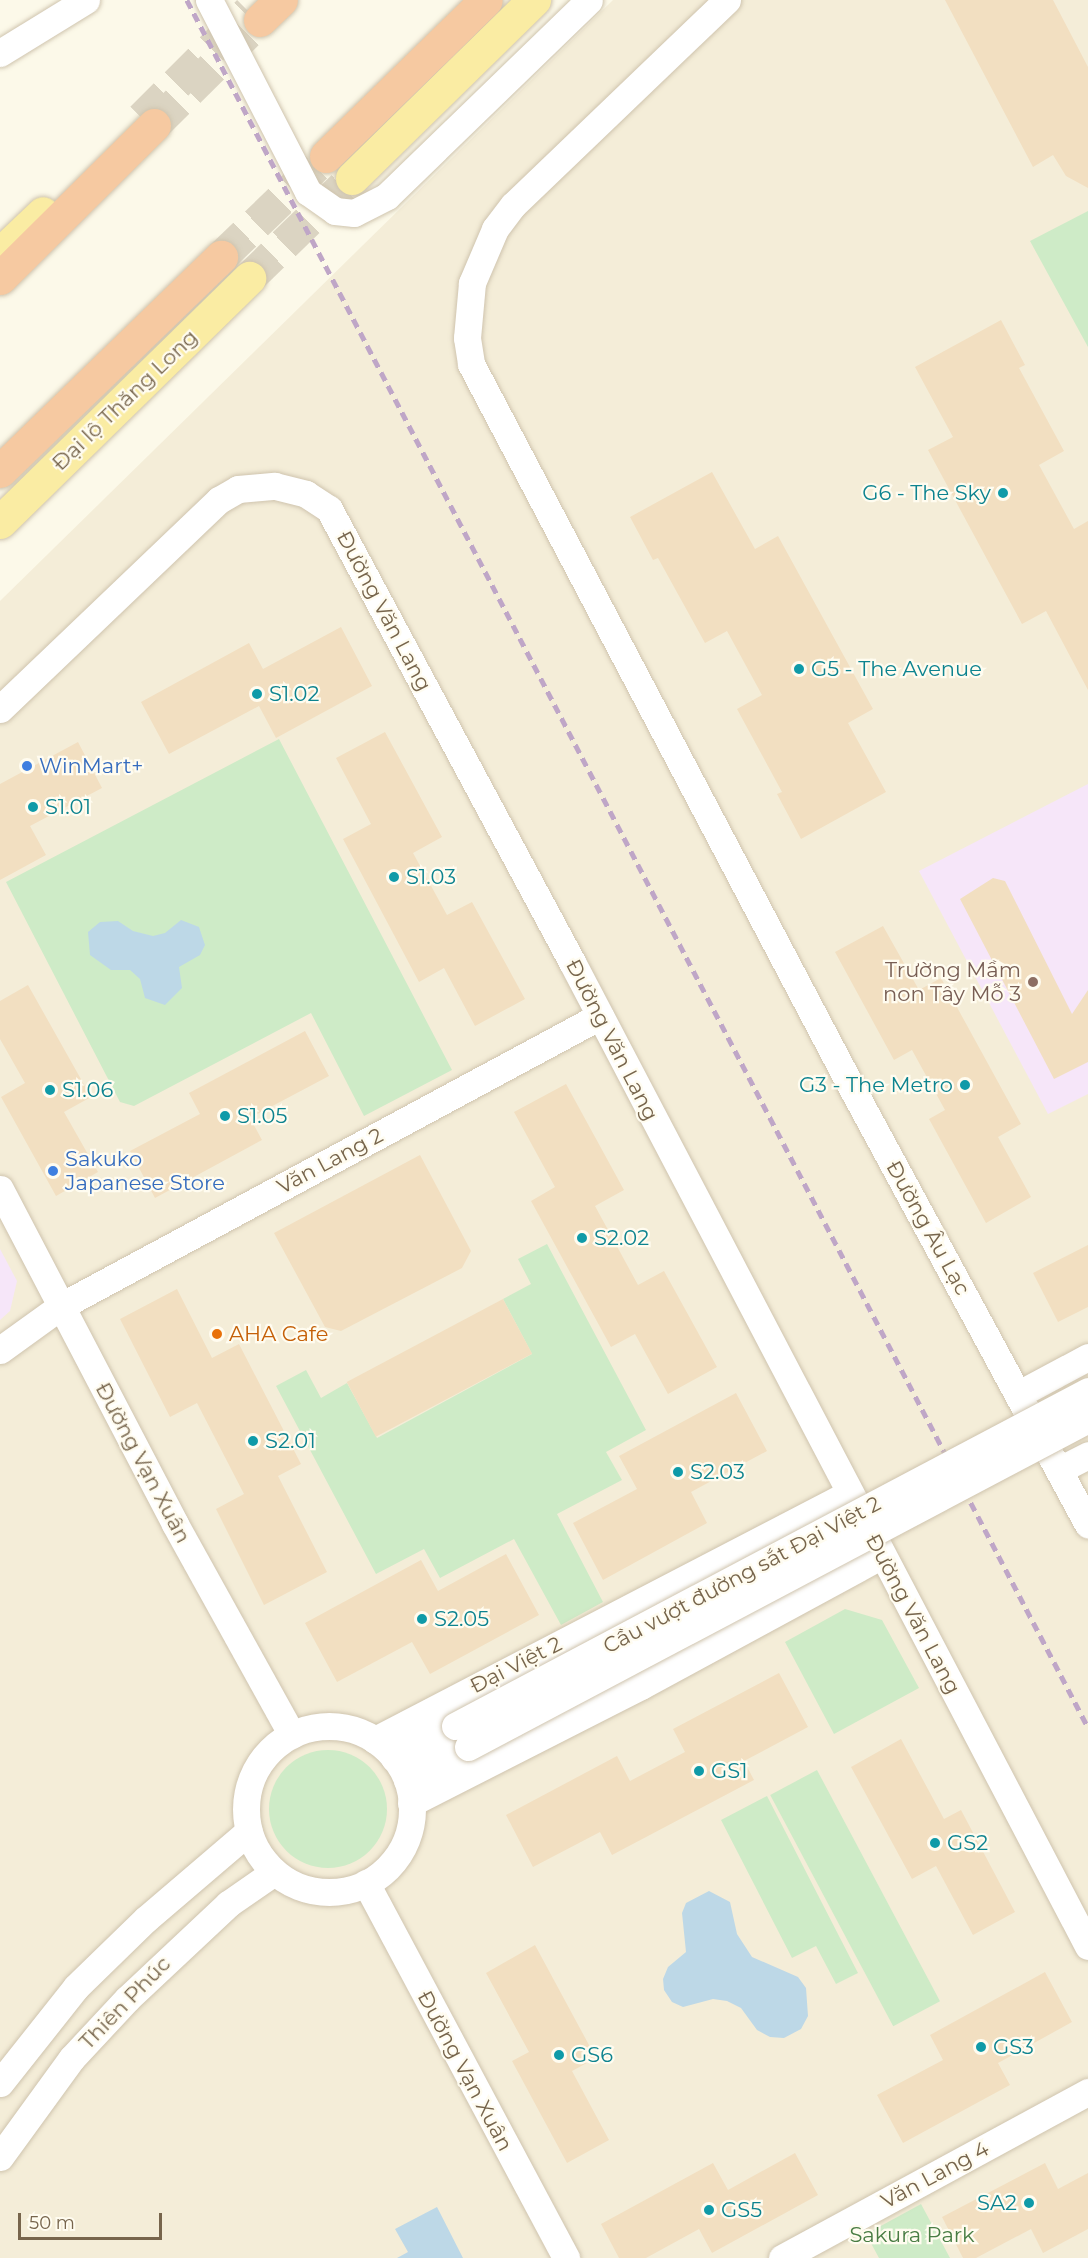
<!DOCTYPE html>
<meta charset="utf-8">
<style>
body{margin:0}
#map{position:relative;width:1088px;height:2258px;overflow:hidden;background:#fcf9e9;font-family:Montserrat,sans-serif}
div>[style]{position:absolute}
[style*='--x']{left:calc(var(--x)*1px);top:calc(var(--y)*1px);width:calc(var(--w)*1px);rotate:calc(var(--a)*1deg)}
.residential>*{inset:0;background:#f4edd8}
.education>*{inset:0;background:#f6e6f9}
.green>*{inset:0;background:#ceebc7;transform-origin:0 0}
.round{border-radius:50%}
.water>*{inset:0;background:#bdd8e7}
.building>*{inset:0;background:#f2dfc1;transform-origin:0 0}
.major-tunnel>*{height:33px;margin-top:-16.5px;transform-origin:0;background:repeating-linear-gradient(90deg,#dbd4c2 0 33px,transparent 0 49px)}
.highway-tunnel>*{height:33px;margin-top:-16.5px;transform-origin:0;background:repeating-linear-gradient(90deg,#dbd4c2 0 33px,transparent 0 49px)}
.roads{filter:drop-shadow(0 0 2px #cfc4ae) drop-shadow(0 0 2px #cfc4ae)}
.minor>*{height:27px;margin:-13.5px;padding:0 13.5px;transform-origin:13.5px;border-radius:13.5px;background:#fff}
.minor>.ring{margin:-13.5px;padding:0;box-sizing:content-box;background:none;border:27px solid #fff;border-radius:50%}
.major>*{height:33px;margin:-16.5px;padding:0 16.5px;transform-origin:16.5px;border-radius:16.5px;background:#faeca3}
.highway>*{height:33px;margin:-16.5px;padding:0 16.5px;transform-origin:16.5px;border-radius:16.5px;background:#f6c9a1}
.rail>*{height:4.5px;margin-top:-2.25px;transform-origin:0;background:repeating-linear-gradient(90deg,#bfa6c7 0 9px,transparent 0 15px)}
.bridges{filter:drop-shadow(0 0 2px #cfc4ae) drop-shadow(0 0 2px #cfc4ae)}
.minor-bridge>*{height:27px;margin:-13.5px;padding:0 13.5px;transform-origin:13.5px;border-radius:13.5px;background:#fff}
.dots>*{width:16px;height:16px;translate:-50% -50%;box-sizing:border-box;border:3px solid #fffcf0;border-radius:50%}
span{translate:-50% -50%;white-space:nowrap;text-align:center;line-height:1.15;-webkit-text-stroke:4.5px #fffcf0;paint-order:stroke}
.street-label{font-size:21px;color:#77654c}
.culture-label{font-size:21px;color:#0d838f}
.right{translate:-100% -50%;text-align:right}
.left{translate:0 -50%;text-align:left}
.shop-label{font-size:21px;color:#366cbe}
.education-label{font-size:21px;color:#785e54}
.food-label{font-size:21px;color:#c56008}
.park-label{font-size:21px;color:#497d44}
.scale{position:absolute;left:18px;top:2213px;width:144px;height:27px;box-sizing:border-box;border:3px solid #77654c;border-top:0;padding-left:8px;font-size:18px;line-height:21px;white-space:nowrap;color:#77654c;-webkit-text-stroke:4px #fffcf0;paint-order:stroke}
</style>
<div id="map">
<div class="residential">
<i style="clip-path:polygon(613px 0,1088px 0,1088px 2258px,0 2258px,0 601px)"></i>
</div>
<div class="education">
<i style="clip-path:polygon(1088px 784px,1088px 1094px,1048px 1114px,919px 871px)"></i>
<i style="clip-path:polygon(0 1249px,17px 1281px,10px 1311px,0 1320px)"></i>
</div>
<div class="green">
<i style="clip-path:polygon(1088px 211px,1088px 347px,1030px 241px)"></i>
<i style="clip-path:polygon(279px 739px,452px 1070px,364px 1116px,311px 1013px,134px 1106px,120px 1102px,6px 882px)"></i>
<i style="clip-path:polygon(547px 1244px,646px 1430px,606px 1452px,622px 1480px,557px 1514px,603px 1602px,561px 1625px,514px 1539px,440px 1578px,424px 1549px,376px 1574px,276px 1386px,306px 1370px,321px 1398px,347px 1383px,377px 1438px,532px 1354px,503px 1299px,531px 1284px,518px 1259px)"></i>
<i style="clip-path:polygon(845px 1609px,882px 1620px,919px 1688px,834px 1734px,785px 1642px)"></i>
<i class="round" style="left:269px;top:1750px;width:118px;height:118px"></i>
<i style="left:817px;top:1770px;width:262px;height:53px;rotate:62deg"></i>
<i style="clip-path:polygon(767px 1796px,858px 1973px,836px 1984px,816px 1946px,792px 1958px,721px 1820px)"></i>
<i style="clip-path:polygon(921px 2204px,950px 2258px,879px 2258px,866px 2234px)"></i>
</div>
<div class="water">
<i style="clip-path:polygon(181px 920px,199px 927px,205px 945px,200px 955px,179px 967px,182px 988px,165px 1005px,145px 998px,140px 979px,130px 970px,111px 970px,90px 955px,88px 932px,100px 922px,118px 921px,133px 931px,153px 936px,165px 933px)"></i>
<i style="clip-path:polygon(709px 1891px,730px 1902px,737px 1934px,752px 1957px,798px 1977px,806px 1988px,808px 2016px,801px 2029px,784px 2038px,770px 2037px,757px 2030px,741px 2008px,727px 2001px,713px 1999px,683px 2007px,672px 2002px,664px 1990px,663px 1979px,668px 1967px,686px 1952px,682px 1913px,686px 1903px)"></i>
<i style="clip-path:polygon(437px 2207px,463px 2258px,397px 2258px,408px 2252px,395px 2229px)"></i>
</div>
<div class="building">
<i style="clip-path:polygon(945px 0,1053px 0,1088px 67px,1088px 188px,1066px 176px,1053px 155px,1033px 167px)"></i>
<i style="clip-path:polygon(1001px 320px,1025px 365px,1019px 368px,1064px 451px,1039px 465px,1074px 529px,1088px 521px,1088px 690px,1046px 611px,1022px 624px,928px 450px,953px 437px,915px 367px)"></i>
<i style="clip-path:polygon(712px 472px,755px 549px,778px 536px,873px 709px,848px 723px,886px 792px,801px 839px,777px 794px,782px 792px,737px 709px,762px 695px,727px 631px,705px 643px,658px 558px,653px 560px,630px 517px)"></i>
<i style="clip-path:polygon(341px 627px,372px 686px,276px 738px,259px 706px,169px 754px,141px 702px,249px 643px,263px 669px)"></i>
<i style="clip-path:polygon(385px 732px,442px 837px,413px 853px,447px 915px,472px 902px,525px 999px,475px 1026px,444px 968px,419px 982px,343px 839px,371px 824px,336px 758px)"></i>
<i style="clip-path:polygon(78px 742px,102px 788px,30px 826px,46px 855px,0 880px,0 784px)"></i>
<i style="clip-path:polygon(993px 878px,1005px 881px,1072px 1014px,1088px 990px,1088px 1062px,1054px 1079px,960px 899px)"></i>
<i style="clip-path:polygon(883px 926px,919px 990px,941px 978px,1021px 1124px,998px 1137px,1031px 1197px,986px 1223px,929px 1119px,945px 1110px,912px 1050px,894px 1060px,835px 952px)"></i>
<i style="clip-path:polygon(28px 985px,91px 1097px,64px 1112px,98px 1172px,56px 1196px,1px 1097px,25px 1083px,0 1039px,0 1001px)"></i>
<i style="clip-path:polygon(305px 1031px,329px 1076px,250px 1118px,262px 1140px,155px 1198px,130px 1151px,200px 1114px,189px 1093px)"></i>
<i style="clip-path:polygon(566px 1084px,624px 1190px,595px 1206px,638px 1285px,664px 1271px,717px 1367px,668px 1394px,635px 1334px,611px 1347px,531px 1201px,555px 1187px,514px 1112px)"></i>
<i style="clip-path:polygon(420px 1155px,471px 1251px,462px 1268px,341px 1331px,325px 1327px,274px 1233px)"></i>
<i style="clip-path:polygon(1088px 1245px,1088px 1307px,1058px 1322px,1033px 1273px)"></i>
<i style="clip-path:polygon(177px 1289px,212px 1358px,239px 1344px,301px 1464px,278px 1476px,327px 1572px,264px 1605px,216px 1509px,244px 1494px,197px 1403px,170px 1417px,120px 1319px)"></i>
<i style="left:503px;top:1299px;width:62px;height:177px;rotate:62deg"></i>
<i style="clip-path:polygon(736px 1393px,767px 1451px,691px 1492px,707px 1523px,603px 1580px,573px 1523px,637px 1489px,619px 1456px)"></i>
<i style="clip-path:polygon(506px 1554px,539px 1615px,430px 1674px,412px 1642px,337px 1682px,305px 1623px,421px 1560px,438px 1591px)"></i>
<i style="clip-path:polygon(779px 1673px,808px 1727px,744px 1761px,754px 1780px,612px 1855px,600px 1832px,533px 1867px,506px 1815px,617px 1756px,630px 1781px,685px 1752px,673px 1729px)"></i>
<i style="clip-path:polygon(901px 1739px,944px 1819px,961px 1810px,1015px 1912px,973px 1935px,936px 1866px,912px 1879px,851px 1767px)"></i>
<i style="clip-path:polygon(535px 1945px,596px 2058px,572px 2071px,609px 2140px,567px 2163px,512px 2061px,529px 2052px,486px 1973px)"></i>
<i style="clip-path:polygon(1045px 1972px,1072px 2022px,998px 2063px,1010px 2085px,903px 2143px,877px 2095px,943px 2060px,930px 2035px)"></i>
<i style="clip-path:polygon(795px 2153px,818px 2195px,712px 2253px,699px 2229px,646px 2258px,619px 2258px,601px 2224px,713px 2163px,728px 2190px)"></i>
<i style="clip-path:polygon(1045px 2163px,1058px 2189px,1088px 2173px,1088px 2229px,1043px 2253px,1031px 2229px,976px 2258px,963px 2258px,942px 2217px)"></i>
</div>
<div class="major-tunnel">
<i style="--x:142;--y:118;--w:151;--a:-45"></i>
<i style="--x:249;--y:278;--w:144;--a:-44.2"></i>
</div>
<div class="highway-tunnel">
<i style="--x:154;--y:125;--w:149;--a:-44.7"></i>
<i style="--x:221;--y:257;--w:146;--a:-43.9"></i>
</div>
<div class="roads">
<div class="minor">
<i style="--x:209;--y:0;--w:216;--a:62.7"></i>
<i style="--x:308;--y:192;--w:33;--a:35"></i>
<i style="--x:335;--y:211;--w:19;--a:6"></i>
<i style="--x:354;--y:213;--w:37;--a:-27"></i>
<i style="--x:387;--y:196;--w:281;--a:-44.1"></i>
<i style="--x:727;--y:0;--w:296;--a:136.2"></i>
<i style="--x:513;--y:205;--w:30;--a:127"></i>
<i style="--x:495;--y:229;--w:59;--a:113.1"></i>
<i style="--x:472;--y:283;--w:55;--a:95.2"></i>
<i style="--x:467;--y:338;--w:26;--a:81"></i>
<i style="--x:471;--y:364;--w:820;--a:62.25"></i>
<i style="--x:853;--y:1090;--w:494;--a:61.6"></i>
<i style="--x:0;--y:53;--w:101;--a:-31.6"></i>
<i style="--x:0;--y:709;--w:303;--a:-43.7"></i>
<i style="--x:219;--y:500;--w:22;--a:-30"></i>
<i style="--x:238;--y:489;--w:37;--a:-5"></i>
<i style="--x:275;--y:486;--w:32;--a:14"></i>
<i style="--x:306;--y:494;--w:27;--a:33"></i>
<i style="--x:329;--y:509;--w:514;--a:61.79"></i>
<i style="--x:572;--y:962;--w:1111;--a:62.33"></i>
<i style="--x:0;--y:1189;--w:378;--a:62.4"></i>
<i style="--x:175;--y:1524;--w:241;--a:61"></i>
<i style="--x:0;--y:1350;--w:75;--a:-35.8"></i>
<i style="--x:61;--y:1306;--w:612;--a:-28.28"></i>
<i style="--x:1019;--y:1394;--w:78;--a:-28.2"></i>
<i style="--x:1059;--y:1470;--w:33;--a:-27"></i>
<i class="ring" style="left:246px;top:1726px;width:139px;height:139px"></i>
<i style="--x:375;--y:1740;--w:535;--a:-27.47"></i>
<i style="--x:394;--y:1758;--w:69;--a:-27.7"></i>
<i style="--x:407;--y:1780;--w:69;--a:-28.4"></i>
<i style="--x:411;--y:1803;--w:258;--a:-27"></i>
<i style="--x:641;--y:1686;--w:274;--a:-28.5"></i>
<i style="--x:366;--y:1883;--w:425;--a:61.9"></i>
<i style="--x:0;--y:2083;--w:122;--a:-51.6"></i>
<i style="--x:76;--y:1987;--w:98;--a:-44.2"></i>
<i style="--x:146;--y:1919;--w:135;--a:-40.5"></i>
<i style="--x:0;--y:2157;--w:122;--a:-54"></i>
<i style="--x:72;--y:2058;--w:81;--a:-47"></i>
<i style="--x:127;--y:1999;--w:139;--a:-43.2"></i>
<i style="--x:228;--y:1904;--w:56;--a:-34.8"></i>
<i style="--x:782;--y:2258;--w:348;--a:-28.5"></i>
</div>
<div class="major">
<i style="--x:352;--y:178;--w:255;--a:-44.4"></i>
<i style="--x:0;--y:254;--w:59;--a:-43.6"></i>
<i style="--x:0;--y:522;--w:349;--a:-44.4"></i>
</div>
<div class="highway">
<i style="--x:260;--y:20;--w:29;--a:-44"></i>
<i style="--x:326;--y:156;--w:223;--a:-44.3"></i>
<i style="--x:0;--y:278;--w:217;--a:-44.8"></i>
<i style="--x:0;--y:471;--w:308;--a:-44.1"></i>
</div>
</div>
<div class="rail">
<i style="--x:187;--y:0;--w:1948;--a:62.45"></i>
</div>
<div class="bridges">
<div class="minor-bridge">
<i style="--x:455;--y:1726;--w:716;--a:-27.89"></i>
<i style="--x:468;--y:1747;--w:701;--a:-27.88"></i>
</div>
</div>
<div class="dots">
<i style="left:1003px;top:493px;background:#0f9aa8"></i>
<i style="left:799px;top:669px;background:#0f9aa8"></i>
<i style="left:257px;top:694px;background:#0f9aa8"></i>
<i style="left:27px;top:766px;background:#3f7fe0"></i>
<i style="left:33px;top:807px;background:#0f9aa8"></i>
<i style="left:394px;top:877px;background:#0f9aa8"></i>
<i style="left:1033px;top:982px;background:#8d6e63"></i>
<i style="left:965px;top:1085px;background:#0f9aa8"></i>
<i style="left:50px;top:1090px;background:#0f9aa8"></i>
<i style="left:225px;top:1116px;background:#0f9aa8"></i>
<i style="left:53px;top:1171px;background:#3f7fe0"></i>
<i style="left:582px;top:1238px;background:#0f9aa8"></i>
<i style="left:217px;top:1334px;background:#e8710a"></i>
<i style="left:253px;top:1441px;background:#0f9aa8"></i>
<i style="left:678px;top:1472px;background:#0f9aa8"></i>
<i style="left:422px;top:1619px;background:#0f9aa8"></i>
<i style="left:699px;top:1771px;background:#0f9aa8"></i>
<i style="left:935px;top:1843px;background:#0f9aa8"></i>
<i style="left:981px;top:2047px;background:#0f9aa8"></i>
<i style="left:559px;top:2055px;background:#0f9aa8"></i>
<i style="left:1029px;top:2203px;background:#0f9aa8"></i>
<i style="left:709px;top:2210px;background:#0f9aa8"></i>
</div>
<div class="street-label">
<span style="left:125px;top:400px;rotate:-44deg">Đại lộ Thăng Long</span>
<span style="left:384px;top:611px;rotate:62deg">Đường Văn Lang</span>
<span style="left:612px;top:1040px;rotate:63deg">Đường Văn Lang</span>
<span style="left:330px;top:1161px;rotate:-28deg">Văn Lang 2</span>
<span style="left:928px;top:1228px;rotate:61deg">Đường Âu Lạc</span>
<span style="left:143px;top:1463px;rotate:62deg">Đường Vạn Xuân</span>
<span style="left:742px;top:1575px;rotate:-28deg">Cầu vượt đường sắt Đại Việt 2</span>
<span style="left:913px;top:1614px;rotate:62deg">Đường Văn Lang</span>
<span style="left:516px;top:1665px;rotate:-27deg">Đại Việt 2</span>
<span style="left:125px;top:2003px;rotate:-46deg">Thiên Phúc</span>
<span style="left:465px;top:2071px;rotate:62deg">Đường Vạn Xuân</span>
<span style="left:935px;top:2175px;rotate:-28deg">Văn Lang 4</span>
</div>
<div class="culture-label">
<span class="right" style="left:991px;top:493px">G6 - The Sky</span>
<span class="left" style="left:811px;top:669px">G5 - The Avenue</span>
<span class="left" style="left:269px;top:694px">S1.02</span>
<span class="left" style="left:45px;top:807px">S1.01</span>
<span class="left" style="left:406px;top:877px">S1.03</span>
<span class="right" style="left:953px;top:1085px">G3 - The Metro</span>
<span class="left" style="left:62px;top:1090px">S1.06</span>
<span class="left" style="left:237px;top:1116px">S1.05</span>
<span class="left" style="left:594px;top:1238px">S2.02</span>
<span class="left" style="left:265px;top:1441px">S2.01</span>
<span class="left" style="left:690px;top:1472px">S2.03</span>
<span class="left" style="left:434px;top:1619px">S2.05</span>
<span class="left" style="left:711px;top:1771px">GS1</span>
<span class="left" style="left:947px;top:1843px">GS2</span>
<span class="left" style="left:993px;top:2047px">GS3</span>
<span class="left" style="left:571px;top:2055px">GS6</span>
<span class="right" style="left:1017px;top:2203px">SA2</span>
<span class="left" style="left:721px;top:2210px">GS5</span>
</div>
<div class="shop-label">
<span class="left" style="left:39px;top:766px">WinMart+</span>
<span class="left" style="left:65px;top:1171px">Sakuko<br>Japanese Store</span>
</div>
<div class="education-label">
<span class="right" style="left:1021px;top:982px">Trường Mầm<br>non Tây Mỗ 3</span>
</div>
<div class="food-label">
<span class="left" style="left:229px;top:1334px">AHA Cafe</span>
</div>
<div class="park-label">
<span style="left:912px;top:2235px">Sakura Park</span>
</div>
<div class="scale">50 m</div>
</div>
